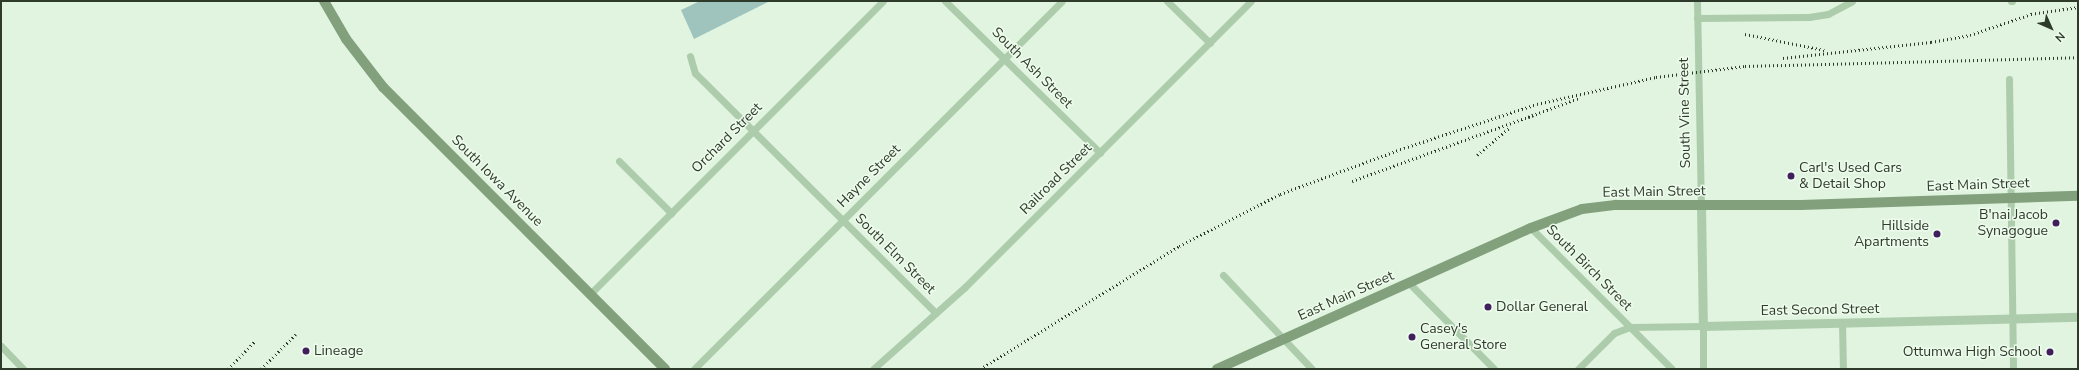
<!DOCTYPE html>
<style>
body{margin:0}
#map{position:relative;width:2079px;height:370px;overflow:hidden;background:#e0f4e0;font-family:"Nunito Sans",sans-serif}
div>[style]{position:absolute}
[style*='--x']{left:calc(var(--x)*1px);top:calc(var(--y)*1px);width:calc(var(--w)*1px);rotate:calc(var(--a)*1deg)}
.green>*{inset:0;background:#9fc3bd}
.minor>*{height:7px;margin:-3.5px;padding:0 3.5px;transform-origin:3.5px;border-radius:3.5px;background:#adccab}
.tertiary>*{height:9px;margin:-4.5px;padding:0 4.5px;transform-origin:4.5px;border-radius:4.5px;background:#adccab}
.secondary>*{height:10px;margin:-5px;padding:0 5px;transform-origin:5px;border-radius:5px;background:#82a07c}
.rail>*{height:2.5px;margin-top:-1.25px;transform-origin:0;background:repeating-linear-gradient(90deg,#2e3a2a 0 1px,transparent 0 4px)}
.dots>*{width:11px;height:11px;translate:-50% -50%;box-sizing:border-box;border:2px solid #edfbed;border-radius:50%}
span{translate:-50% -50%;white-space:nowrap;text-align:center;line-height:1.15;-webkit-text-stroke:3px #edfbed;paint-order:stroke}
.street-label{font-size:14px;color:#2e3a2a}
.poi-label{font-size:14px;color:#2e3a2a}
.left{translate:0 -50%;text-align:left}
.right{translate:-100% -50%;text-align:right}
.frame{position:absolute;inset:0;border:2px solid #2e3a2a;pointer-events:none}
.north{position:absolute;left:2031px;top:8px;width:40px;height:40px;-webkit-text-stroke:3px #edfbed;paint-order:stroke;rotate:135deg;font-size:11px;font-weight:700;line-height:16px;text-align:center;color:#2e3a2a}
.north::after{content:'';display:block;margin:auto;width:14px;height:18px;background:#2e3a2a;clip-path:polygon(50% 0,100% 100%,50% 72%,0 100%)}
</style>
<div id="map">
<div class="green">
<i style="clip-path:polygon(700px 1px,770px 1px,694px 39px,681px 10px)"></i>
</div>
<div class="minor">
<i style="--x:945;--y:1;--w:217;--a:44.4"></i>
<i style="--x:1167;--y:1;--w:60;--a:44.3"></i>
<i style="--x:1697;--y:1;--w:204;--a:88.9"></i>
<i style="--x:2011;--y:1;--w:1;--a:0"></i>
<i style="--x:1697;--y:18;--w:112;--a:-0.5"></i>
<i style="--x:1809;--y:17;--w:19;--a:-9"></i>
<i style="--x:1828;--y:14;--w:27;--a:-28"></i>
<i style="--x:690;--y:56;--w:18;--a:74"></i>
<i style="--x:695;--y:73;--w:340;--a:44.9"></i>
<i style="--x:2009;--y:79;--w:290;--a:89.2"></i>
<i style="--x:619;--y:161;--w:74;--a:45"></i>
<i style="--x:1531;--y:228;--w:199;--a:45"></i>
<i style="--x:1223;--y:275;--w:129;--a:46.6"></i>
<i style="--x:1409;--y:283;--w:121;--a:45.3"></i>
<i style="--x:590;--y:294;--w:414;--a:-45"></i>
<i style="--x:1842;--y:323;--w:46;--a:88.8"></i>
<i style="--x:1;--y:346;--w:32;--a:46"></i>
<i style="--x:694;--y:369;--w:520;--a:-45"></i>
<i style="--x:873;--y:369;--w:123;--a:-41.7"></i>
<i style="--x:965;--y:287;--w:404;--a:-45"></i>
<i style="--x:1578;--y:369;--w:51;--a:-45"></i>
<i style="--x:1614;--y:333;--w:17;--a:-21"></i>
<i style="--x:1630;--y:327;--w:73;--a:-0.8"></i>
<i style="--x:1703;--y:326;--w:43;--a:90"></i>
</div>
<div class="tertiary">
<i style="--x:1701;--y:205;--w:121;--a:89.1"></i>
<i style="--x:1703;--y:326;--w:375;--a:-1.4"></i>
</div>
<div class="secondary">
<i style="--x:324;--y:1;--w:44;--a:59.9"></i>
<i style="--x:346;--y:39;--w:61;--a:52.4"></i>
<i style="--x:383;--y:87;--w:399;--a:45"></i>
<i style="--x:1217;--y:369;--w:344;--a:-24.2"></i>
<i style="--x:1531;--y:228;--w:54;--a:-20.4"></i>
<i style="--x:1582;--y:209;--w:34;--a:-7"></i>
<i style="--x:1616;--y:205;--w:185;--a:0"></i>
<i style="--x:1801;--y:205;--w:277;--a:-1.9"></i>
</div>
<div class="rail">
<i style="--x:1745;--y:34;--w:81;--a:11.4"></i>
<i style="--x:1783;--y:58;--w:149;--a:-6.2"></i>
<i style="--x:1931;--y:42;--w:40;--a:-10"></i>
<i style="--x:1970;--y:35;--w:65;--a:-19"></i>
<i style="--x:2031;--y:14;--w:48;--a:-8.5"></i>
<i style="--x:1528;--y:117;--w:54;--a:-20.4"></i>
<i style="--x:1477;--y:155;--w:42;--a:-40.2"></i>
<i style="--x:1352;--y:181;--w:193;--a:-20"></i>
<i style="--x:228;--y:369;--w:39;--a:-46"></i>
<i style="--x:261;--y:369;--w:49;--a:-45"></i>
<i style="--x:980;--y:369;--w:234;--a:-31.7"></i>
<i style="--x:1179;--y:246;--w:114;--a:-27.2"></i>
<i style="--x:1280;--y:194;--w:132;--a:-20.4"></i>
<i style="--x:1404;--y:148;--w:140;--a:-18.3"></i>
<i style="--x:1537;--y:104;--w:122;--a:-12.8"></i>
<i style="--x:1656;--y:77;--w:90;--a:-7"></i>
<i style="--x:1745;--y:66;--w:333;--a:-1.5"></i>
</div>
<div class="dots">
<i style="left:1791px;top:176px;background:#411f5d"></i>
<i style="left:2056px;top:223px;background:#411f5d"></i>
<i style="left:1937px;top:234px;background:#411f5d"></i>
<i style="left:1488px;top:307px;background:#411f5d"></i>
<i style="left:1412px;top:337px;background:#411f5d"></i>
<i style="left:306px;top:351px;background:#411f5d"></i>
<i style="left:2050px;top:352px;background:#411f5d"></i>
</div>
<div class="street-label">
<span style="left:1032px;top:68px;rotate:45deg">South Ash Street</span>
<span style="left:1685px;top:113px;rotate:-91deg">South Vine Street</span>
<span style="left:727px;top:138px;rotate:-45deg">Orchard Street</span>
<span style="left:869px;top:176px;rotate:-45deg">Hayne Street</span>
<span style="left:1056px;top:179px;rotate:-45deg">Railroad Street</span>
<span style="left:497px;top:181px;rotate:45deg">South Iowa Avenue</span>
<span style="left:1978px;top:185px;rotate:-2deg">East Main Street</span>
<span style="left:1654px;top:192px;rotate:-1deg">East Main Street</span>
<span style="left:895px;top:254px;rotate:45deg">South Elm Street</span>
<span style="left:1589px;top:268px;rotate:45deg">South Birch Street</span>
<span style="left:1346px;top:296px;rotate:-24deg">East Main Street</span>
<span style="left:1820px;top:310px;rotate:-1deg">East Second Street</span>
</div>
<div class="poi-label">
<span class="left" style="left:1799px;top:176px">Carl's Used Cars<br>&amp; Detail Shop</span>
<span class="right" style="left:2048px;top:223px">B'nai Jacob<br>Synagogue</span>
<span class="right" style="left:1929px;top:234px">Hillside<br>Apartments</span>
<span class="left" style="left:1496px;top:307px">Dollar General</span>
<span class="left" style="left:1420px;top:337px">Casey's<br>General Store</span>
<span class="left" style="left:314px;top:351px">Lineage</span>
<span class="right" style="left:2042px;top:352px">Ottumwa High School</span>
</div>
<div class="frame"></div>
<div class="north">N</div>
</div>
